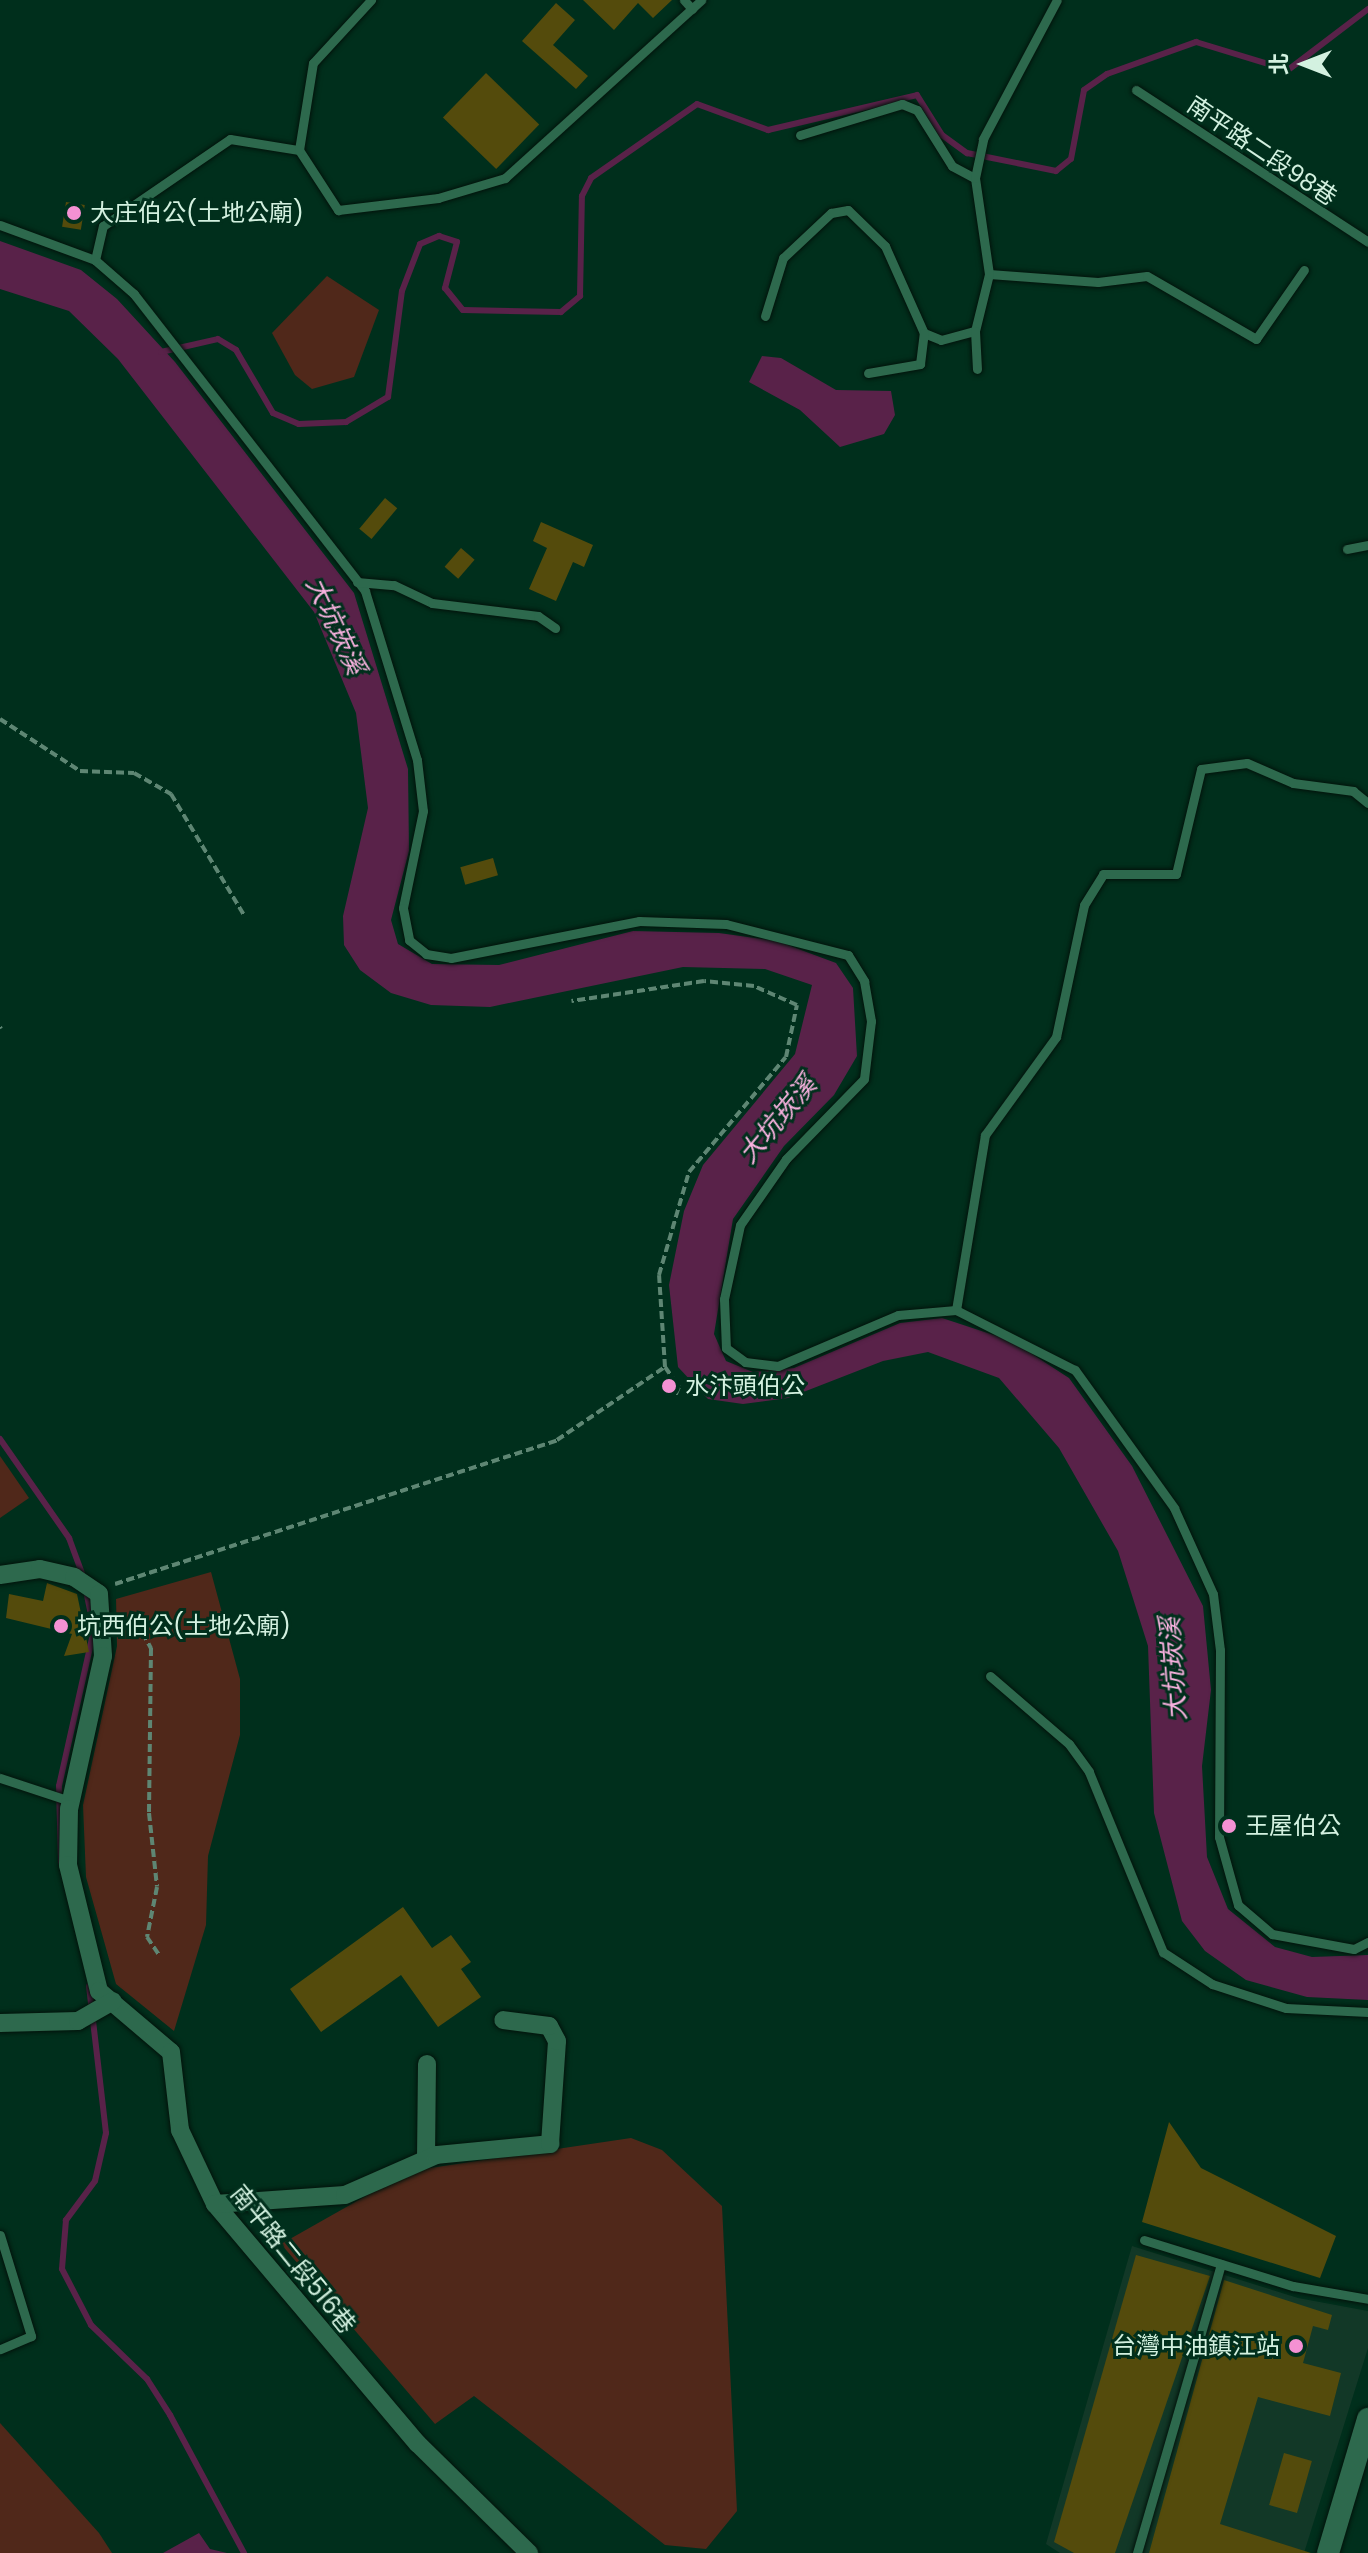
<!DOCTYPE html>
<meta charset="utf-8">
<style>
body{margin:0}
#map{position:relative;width:1368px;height:2553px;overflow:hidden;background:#002f1c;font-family:Poppins,"Noto Sans TC",sans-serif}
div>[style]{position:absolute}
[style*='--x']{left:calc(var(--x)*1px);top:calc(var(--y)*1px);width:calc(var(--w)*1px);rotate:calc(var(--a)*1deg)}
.built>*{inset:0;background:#123827}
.green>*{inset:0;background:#50281a}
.water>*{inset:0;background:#592249}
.stream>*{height:6px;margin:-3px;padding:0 3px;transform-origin:3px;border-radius:3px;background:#592249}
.building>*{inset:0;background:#544b0c;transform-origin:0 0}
.path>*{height:4px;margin-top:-2px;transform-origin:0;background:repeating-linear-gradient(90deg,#5e8673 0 8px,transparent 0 12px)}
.roads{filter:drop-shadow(0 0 2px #03130b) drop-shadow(0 0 2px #03130b)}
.service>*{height:9px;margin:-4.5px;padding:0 4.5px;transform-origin:4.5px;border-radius:4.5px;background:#2d694d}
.minor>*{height:18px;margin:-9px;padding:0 9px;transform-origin:9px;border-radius:9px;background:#2d694d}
.tertiary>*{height:22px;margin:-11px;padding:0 11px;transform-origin:11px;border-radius:11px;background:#2d694d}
.dots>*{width:22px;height:22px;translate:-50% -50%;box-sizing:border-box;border:4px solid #002f1c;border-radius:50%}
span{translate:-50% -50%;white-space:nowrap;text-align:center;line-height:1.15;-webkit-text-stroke:6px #002f1c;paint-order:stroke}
.street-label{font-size:24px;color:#d3f1e0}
.poi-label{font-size:24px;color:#d3f1e0}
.left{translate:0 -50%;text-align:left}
.right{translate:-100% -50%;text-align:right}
.water-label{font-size:26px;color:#fab2e0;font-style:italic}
.north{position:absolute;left:1264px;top:24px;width:80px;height:80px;-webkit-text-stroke:6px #002f1c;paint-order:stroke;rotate:270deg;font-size:22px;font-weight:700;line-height:32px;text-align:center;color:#d3f1e0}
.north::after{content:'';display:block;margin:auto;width:28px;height:36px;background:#d3f1e0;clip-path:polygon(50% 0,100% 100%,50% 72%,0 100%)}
</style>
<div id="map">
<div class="built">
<i style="clip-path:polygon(1132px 2246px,1298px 2298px,1368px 2311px,1368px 2348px,1304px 2553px,1060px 2553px,1046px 2544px)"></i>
</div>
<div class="green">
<i style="clip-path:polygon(327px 276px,379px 310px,354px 377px,312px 389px,295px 375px,272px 333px)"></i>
<i style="clip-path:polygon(0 1456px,29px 1498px,0 1518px)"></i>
<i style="clip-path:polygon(211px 1572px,240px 1679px,240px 1735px,208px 1856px,206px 1925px,174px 2031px,116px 1984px,86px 1877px,83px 1805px,117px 1646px,116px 1599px)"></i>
<i style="clip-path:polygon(631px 2138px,662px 2150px,722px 2206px,737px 2511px,706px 2549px,665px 2545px,474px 2396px,435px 2424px,281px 2244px,410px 2171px)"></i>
<i style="clip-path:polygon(0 2423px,99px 2533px,112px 2553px,0 2553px)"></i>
</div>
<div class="water">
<i style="clip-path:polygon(0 241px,81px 270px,117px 299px,175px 362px,354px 593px,408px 769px,409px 851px,391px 920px,398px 944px,432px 964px,499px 965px,633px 931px,719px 933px,777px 941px,836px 963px,853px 988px,857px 1056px,834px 1095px,784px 1146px,733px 1219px,714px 1334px,726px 1361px,753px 1372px,794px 1368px,900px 1323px,942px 1318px,1012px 1341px,1069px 1378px,1132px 1466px,1203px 1606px,1211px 1690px,1202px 1766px,1207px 1857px,1228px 1909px,1275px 1947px,1312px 1957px,1368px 1955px,1368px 2000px,1307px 1997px,1246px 1980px,1205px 1951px,1182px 1921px,1154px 1813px,1148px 1646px,1118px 1551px,1059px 1448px,999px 1378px,928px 1352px,883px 1361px,788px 1398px,743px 1404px,708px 1399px,678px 1367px,669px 1285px,684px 1211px,703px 1165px,795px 1054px,812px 985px,765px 969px,683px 967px,490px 1007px,431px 1005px,391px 993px,360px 970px,344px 945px,343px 916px,368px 808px,356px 713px,314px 612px,118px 359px,69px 311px,0 289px)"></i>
<i style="clip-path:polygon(762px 356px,781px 358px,836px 390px,891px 391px,895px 415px,884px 434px,840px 447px,800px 410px,749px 382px)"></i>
<i style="clip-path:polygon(199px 2533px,210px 2549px,227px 2553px,163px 2553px)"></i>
</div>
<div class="stream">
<i style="--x:161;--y:352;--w:58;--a:-12.8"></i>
<i style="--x:218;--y:339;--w:21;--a:31"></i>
<i style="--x:236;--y:350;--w:73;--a:59.6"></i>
<i style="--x:273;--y:413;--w:28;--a:23"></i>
<i style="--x:299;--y:424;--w:47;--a:-2.4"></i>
<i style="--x:346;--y:422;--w:49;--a:-30.8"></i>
<i style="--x:388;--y:397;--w:107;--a:-82.5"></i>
<i style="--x:402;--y:291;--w:50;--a:-69"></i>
<i style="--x:420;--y:244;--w:21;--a:-23"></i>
<i style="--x:439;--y:236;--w:19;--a:18"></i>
<i style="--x:457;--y:242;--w:48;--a:104.6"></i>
<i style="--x:445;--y:288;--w:28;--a:51"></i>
<i style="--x:463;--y:310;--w:98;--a:1.2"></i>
<i style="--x:561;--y:312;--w:25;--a:-40"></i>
<i style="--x:580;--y:296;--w:100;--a:-88.9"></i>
<i style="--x:582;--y:196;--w:20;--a:-63"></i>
<i style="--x:591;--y:178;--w:129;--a:-34.9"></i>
<i style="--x:697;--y:104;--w:76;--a:20.1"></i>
<i style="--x:768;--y:130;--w:153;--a:-13.2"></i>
<i style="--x:917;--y:95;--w:47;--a:58"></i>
<i style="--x:942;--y:135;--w:31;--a:36"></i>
<i style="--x:967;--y:153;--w:91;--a:11.4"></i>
<i style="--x:1056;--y:171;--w:19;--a:-39"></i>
<i style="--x:1071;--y:159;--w:70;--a:-79.3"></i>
<i style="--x:1084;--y:90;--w:28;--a:-35"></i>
<i style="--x:1107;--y:74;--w:95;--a:-19.8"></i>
<i style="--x:1196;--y:42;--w:96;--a:16.9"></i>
<i style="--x:1288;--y:70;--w:101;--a:-37.3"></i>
<i style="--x:0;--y:1439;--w:121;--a:55.1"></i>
<i style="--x:69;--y:1538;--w:40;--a:69.8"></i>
<i style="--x:86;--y:1591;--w:33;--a:78"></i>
<i style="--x:61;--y:1862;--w:76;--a:-91.5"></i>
<i style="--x:59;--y:1786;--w:156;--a:-77.4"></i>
<i style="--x:89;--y:1986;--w:148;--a:83.4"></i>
<i style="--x:106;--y:2133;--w:49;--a:102.9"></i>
<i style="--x:95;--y:2181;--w:49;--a:126.6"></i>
<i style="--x:66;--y:2220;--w:49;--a:94.7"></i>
<i style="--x:62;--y:2269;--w:63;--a:62.6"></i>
<i style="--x:91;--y:2325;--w:78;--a:44"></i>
<i style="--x:147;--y:2379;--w:43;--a:57.4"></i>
<i style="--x:170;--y:2415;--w:157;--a:61.8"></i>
</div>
<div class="building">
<i style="clip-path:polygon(583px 0,672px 0,653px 18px,638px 3px,614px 30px)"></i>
<i style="clip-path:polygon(556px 3px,575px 20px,553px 45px,588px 76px,576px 89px,522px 41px)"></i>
<i style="left:486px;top:73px;width:74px;height:62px;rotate:44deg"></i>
<i style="left:66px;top:202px;width:19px;height:25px;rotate:9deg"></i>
<i style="left:385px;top:498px;width:16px;height:40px;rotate:40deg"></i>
<i style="clip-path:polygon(541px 522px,593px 545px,584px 567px,573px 562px,556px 601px,529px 589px,547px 548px,533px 541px)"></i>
<i style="left:461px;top:548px;width:18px;height:25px;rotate:41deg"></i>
<i style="left:493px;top:858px;width:18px;height:34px;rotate:74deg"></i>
<i style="clip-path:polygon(47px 1583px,77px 1594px,89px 1652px,64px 1656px,72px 1634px,6px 1618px,9px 1594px,43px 1601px)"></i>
<i style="clip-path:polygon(403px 1907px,432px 1948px,451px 1935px,471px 1962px,461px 1969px,481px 1997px,438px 2027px,401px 1975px,321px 2032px,290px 1989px)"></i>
<i style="clip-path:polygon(1169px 2122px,1201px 2168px,1336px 2236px,1320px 2278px,1142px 2222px)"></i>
<i style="clip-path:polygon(1136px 2255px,1210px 2276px,1115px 2553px,1074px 2553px,1054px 2542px)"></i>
<i style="clip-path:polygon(1224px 2280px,1332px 2315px,1328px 2330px,1313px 2326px,1303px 2363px,1341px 2373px,1330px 2416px,1258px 2397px,1220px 2524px,1311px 2553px,1149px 2553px)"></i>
<i style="left:1284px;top:2453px;width:29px;height:54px;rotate:16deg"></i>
</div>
<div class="path">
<i style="--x:0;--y:719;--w:95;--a:33"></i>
<i style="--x:80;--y:771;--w:54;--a:2.1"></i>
<i style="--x:134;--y:773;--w:43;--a:29.6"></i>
<i style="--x:171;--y:794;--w:141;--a:58.9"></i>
<i style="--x:0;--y:1027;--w:2;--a:63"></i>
<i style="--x:665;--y:1367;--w:24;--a:55"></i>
<i style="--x:679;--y:1387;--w:10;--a:114"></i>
<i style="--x:115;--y:1584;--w:465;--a:-18"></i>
<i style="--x:557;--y:1440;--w:130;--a:-34.1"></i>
<i style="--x:665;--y:1367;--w:92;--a:-93.7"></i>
<i style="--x:659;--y:1275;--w:107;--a:-73.8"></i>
<i style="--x:689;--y:1172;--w:150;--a:-49.9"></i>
<i style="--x:786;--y:1057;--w:53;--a:-78.1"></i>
<i style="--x:797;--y:1005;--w:47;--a:-156.2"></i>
<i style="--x:754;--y:986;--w:50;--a:-174.3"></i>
<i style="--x:704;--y:981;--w:134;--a:171.4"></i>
<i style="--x:117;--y:1617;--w:21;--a:14"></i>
<i style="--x:137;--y:1622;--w:30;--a:62"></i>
<i style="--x:151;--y:1648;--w:165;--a:90.7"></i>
<i style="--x:149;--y:1813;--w:74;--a:83.8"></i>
<i style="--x:157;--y:1887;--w:51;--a:101.3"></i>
<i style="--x:147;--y:1937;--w:23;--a:56"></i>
</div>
<div class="roads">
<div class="service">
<i style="--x:684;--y:0;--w:12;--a:48"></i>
<i style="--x:1136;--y:90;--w:277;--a:33.2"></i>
<i style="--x:800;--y:135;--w:107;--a:-16.9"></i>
<i style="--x:902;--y:104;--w:16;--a:22"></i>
<i style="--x:917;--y:110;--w:66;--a:58"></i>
<i style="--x:952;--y:166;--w:26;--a:28"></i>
<i style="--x:299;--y:150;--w:72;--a:57"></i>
<i style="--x:338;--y:210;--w:101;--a:-6.8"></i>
<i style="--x:438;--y:198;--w:70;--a:-16.6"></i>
<i style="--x:505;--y:178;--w:265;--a:-42.2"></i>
<i style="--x:0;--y:225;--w:101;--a:20.2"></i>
<i style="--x:95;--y:260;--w:52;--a:41.1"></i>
<i style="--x:134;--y:294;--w:376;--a:52.1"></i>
<i style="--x:365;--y:591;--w:177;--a:72.9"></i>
<i style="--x:417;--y:760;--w:51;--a:83.3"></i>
<i style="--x:423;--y:811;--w:99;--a:101.7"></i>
<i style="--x:403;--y:908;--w:33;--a:79"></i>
<i style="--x:409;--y:940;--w:22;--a:39"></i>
<i style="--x:426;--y:954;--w:25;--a:9"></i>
<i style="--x:451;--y:958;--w:192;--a:-11.1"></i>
<i style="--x:639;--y:921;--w:87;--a:2"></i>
<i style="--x:726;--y:924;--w:126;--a:14.3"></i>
<i style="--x:848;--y:955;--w:31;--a:58"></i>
<i style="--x:864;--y:981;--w:41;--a:80.1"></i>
<i style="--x:871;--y:1021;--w:58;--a:96.9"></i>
<i style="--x:864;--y:1079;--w:112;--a:134.3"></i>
<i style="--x:786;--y:1159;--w:80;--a:124.9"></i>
<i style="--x:740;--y:1225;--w:76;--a:102.2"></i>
<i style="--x:724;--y:1299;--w:49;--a:87.7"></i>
<i style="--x:726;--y:1348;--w:24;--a:36"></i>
<i style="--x:745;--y:1362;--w:33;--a:7"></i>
<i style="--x:778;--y:1366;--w:130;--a:-23"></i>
<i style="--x:898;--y:1315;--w:58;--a:-4.9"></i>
<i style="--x:956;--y:1310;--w:133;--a:26.8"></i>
<i style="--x:1075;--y:1370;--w:170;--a:54.3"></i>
<i style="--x:1174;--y:1508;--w:94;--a:65.6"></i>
<i style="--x:1213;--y:1594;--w:56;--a:82.9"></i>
<i style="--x:1220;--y:1650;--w:187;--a:90.3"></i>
<i style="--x:1219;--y:1837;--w:71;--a:74.4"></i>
<i style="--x:1238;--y:1905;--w:45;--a:40.5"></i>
<i style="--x:1272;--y:1934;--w:83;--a:10.4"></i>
<i style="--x:1354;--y:1949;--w:16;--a:-27"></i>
<i style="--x:95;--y:260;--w:35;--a:-77"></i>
<i style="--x:103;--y:226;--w:154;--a:-34.4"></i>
<i style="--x:230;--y:139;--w:70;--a:9.1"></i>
<i style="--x:299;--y:150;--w:88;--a:-80.9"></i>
<i style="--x:313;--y:63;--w:86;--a:-47.4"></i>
<i style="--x:989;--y:274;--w:109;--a:4.2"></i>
<i style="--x:1098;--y:282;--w:49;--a:-7"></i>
<i style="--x:1147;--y:276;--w:126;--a:30"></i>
<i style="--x:1256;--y:339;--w:84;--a:-55.2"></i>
<i style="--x:765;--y:316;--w:61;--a:-72.8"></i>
<i style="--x:783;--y:258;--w:66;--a:-43.2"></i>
<i style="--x:831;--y:213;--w:17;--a:-10"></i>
<i style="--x:848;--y:210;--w:52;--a:44.2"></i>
<i style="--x:885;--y:246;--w:95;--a:65.9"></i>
<i style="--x:924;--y:333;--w:18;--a:22"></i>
<i style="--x:941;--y:340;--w:35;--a:-15"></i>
<i style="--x:975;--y:331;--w:59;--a:-76.2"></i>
<i style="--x:989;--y:274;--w:97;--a:-98.3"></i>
<i style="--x:975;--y:178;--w:40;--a:-78"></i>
<i style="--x:983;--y:139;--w:157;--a:-62"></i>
<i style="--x:975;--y:331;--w:38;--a:87"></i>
<i style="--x:868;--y:373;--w:53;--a:-9.8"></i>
<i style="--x:920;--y:364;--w:31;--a:-83"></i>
<i style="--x:1347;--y:549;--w:21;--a:-11"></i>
<i style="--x:357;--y:582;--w:37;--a:5"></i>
<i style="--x:394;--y:585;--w:42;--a:25.3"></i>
<i style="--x:432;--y:603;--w:107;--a:7"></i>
<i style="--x:538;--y:616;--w:21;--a:35"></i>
<i style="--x:956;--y:1310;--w:177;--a:-80.6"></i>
<i style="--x:985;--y:1135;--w:121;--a:-54.1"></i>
<i style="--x:1056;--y:1037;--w:135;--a:-78"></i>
<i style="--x:1084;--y:905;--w:36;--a:-58"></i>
<i style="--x:1103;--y:874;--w:73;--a:0"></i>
<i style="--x:1176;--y:874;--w:108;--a:-76.6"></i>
<i style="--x:1201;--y:769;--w:46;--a:-7.4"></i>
<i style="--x:1247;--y:763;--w:50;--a:23.5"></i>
<i style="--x:1293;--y:783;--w:61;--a:7.6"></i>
<i style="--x:1353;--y:791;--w:19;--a:39"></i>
<i style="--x:990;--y:1676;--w:104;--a:40.7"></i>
<i style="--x:1069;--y:1744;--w:34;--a:54"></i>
<i style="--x:1089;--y:1772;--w:195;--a:67.7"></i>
<i style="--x:1163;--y:1952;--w:59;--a:33.1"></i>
<i style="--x:1212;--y:1984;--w:78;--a:18"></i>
<i style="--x:1286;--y:2008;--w:82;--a:2.8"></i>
<i style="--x:0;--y:1778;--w:74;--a:18.2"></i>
<i style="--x:0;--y:2235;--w:106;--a:72.9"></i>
<i style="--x:31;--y:2336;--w:34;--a:157"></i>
<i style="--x:1144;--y:2240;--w:156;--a:17.2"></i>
<i style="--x:1293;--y:2286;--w:76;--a:9.8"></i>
<i style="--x:1137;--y:2553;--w:301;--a:-73.8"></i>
</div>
<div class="minor">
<i style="--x:0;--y:1575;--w:40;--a:-8.5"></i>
<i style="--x:40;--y:1569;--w:35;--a:13"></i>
<i style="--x:74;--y:1577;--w:30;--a:34"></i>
<i style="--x:99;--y:1594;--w:62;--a:86.3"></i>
<i style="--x:103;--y:1656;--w:157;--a:102.5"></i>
<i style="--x:69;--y:1809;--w:56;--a:91"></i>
<i style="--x:68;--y:1865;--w:130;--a:76.2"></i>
<i style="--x:99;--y:1991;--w:94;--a:40.3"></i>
<i style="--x:171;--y:2052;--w:79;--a:83.4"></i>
<i style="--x:180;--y:2130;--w:82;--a:64.7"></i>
<i style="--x:215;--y:2204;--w:314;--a:49.8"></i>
<i style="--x:418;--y:2444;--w:156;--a:44.5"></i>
<i style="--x:0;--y:2023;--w:78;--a:-1.5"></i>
<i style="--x:78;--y:2021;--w:40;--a:-29.7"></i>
<i style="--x:426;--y:2158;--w:94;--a:-89.4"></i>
<i style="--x:215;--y:2204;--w:130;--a:-4"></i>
<i style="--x:345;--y:2195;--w:99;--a:-23.7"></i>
<i style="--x:436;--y:2155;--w:115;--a:-5.5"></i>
<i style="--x:550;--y:2144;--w:103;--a:-86.1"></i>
<i style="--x:557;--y:2041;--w:17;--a:-118"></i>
<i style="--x:549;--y:2026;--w:46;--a:-172.6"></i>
</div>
<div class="tertiary">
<i style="--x:1328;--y:2553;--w:140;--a:-73.4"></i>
</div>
</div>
<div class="dots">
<i style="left:74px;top:213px;background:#f491d3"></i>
<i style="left:669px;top:1386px;background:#f491d3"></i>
<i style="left:61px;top:1626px;background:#f491d3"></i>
<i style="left:1229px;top:1826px;background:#f491d3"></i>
<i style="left:1296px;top:2346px;background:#f491d3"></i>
</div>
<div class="street-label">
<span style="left:1262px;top:151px;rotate:34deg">南平路二段98巷</span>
<span style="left:293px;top:2259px;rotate:51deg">南平路二段516巷</span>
</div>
<div class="poi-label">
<span class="left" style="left:90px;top:213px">大庄伯公(土地公廟)</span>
<span class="left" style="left:685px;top:1386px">水汴頭伯公</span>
<span class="left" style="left:77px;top:1626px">坑西伯公(土地公廟)</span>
<span class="left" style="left:1245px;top:1826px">王屋伯公</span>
<span class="right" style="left:1280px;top:2346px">台灣中油鎮江站</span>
</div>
<div class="water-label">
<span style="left:335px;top:626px;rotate:65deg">大坑崁溪</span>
<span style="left:778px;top:1120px;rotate:-50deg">大坑崁溪</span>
<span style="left:1174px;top:1669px;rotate:-94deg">大坑崁溪</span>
</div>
<div class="north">北</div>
</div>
